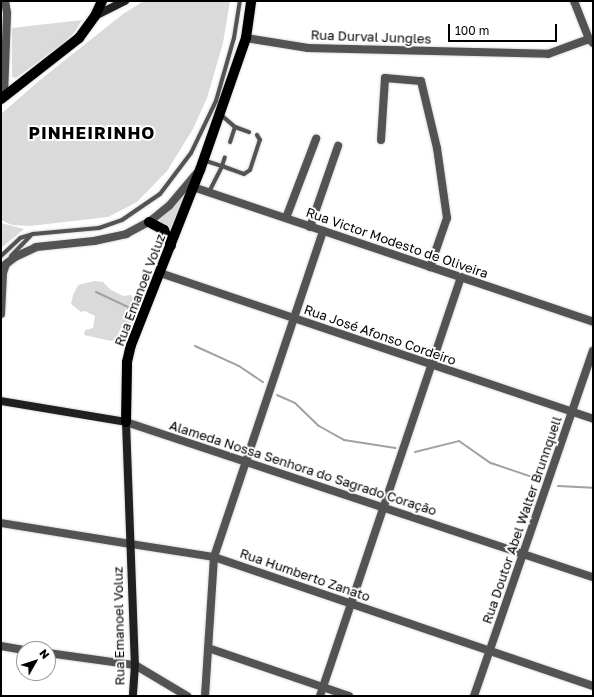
<!DOCTYPE html>
<meta charset="utf-8">
<style>
body{margin:0}
#map{position:relative;width:594px;height:697px;overflow:hidden;background:#fff;font-family:"Golos Text",sans-serif}
div>[style]{position:absolute}
[style*='--x']{left:calc(var(--x)*1px);top:calc(var(--y)*1px);width:calc(var(--w)*1px);rotate:calc(var(--a)*1deg)}
.green>*{inset:0;background:#dadada}
.stream>*{height:2px;margin:-1px;padding:0 1px;transform-origin:1px;border-radius:1px;background:#a1a1a1}
.roads{filter:drop-shadow(0 0 1px #dbdbdb) drop-shadow(0 0 1px #dbdbdb)}
.service>*{height:4px;margin:-2px;padding:0 2px;transform-origin:2px;border-radius:2px;background:#535353}
.minor>*{height:8px;margin:-4px;padding:0 4px;transform-origin:4px;border-radius:4px;background:#535353}
.tertiary>*{height:8px;margin:-4px;padding:0 4px;transform-origin:4px;border-radius:4px;background:#535353}
.secondary>*{height:8px;margin:-4px;padding:0 4px;transform-origin:4px;border-radius:4px;background:#202020}
.primary>*{height:10px;margin:-5px;padding:0 5px;transform-origin:5px;border-radius:5px;background:#000}
span{translate:-50% -50%;white-space:nowrap;text-align:center;line-height:1.15;-webkit-text-stroke:4px #fff;paint-order:stroke}
.street-label{font-size:13px;color:#000}
.district-label{font-size:17px;color:#000;font-weight:700;letter-spacing:1px}
.frame{position:absolute;inset:0;border:2px solid #000;pointer-events:none}
.north{position:absolute;left:16px;top:641px;width:40px;height:40px;box-sizing:border-box;background:#fff;border:1px solid #999;border-radius:50%;rotate:51deg;font-size:11px;font-weight:700;line-height:16px;text-align:center;color:#000}
.north::after{content:'';display:block;margin:auto;width:14px;height:18px;background:#000;clip-path:polygon(50% 0,100% 100%,50% 72%,0 100%)}
.scale{position:absolute;left:448px;top:24px;width:109px;height:18px;box-sizing:border-box;border:2px solid #000;border-top:0;padding-left:5px;font-size:12px;line-height:14px;white-space:nowrap;color:#000;-webkit-text-stroke:3px #fff;paint-order:stroke}
</style>
<div id="map">
<div class="green">
<i style="clip-path:polygon(144px 1px,230px 1px,223px 43px,207px 98px,193px 129px,167px 171px,137px 202px,108px 217px,30px 226px,12px 225px,3px 221px,1px 219px,1px 114px,40px 80px,123px 14px)"></i>
<i style="clip-path:polygon(82px 20px,74px 33px,62px 44px,16px 78px,12px 77px,12px 28px)"></i>
<i style="clip-path:polygon(184px 192px,188px 194px,171px 238px,167px 226px,155px 221px)"></i>
<i style="clip-path:polygon(1px 223px,24px 229px,1px 248px)"></i>
<i style="clip-path:polygon(94px 281px,103px 282px,111px 290px,123px 296px,131px 295px,135px 300px,135px 308px,128px 332px,119px 338px,111px 341px,84px 335px,85px 330px,93px 328px,95px 316px,85px 311px,81px 312px,71px 304px,73px 295px,78px 285px)"></i>
</div>
<div class="stream">
<i style="--x:96;--y:292;--w:38;--a:25"></i>
<i style="--x:195;--y:346;--w:48;--a:24.4"></i>
<i style="--x:239;--y:366;--w:29;--a:34"></i>
<i style="--x:277;--y:395;--w:20;--a:24"></i>
<i style="--x:295;--y:403;--w:33;--a:44"></i>
<i style="--x:319;--y:426;--w:29;--a:29"></i>
<i style="--x:344;--y:440;--w:52;--a:8.9"></i>
<i style="--x:415;--y:452;--w:45;--a:-14"></i>
<i style="--x:459;--y:441;--w:39;--a:35"></i>
<i style="--x:491;--y:463;--w:53;--a:18.8"></i>
<i style="--x:558;--y:486;--w:35;--a:3"></i>
</div>
<div class="roads">
<div class="service">
<i style="--x:220;--y:114;--w:20;--a:41"></i>
<i style="--x:235;--y:127;--w:16;--a:108"></i>
<i style="--x:235;--y:127;--w:15;--a:20"></i>
<i style="--x:203;--y:160;--w:20;--a:18"></i>
<i style="--x:222;--y:166;--w:9;--a:-72"></i>
<i style="--x:209;--y:192;--w:29;--a:-63"></i>
<i style="--x:222;--y:166;--w:23;--a:20"></i>
<i style="--x:244;--y:174;--w:7;--a:-34"></i>
<i style="--x:250;--y:170;--w:32;--a:-72"></i>
<i style="--x:260;--y:140;--w:6;--a:-121"></i>
<i style="--x:1;--y:256;--w:26;--a:-43"></i>
<i style="--x:20;--y:238;--w:14;--a:-17"></i>
<i style="--x:33;--y:234;--w:66;--a:-5.2"></i>
<i style="--x:99;--y:228;--w:24;--a:-19"></i>
<i style="--x:122;--y:220;--w:46;--a:-34.4"></i>
<i style="--x:160;--y:194;--w:51;--a:-52.9"></i>
<i style="--x:191;--y:153;--w:58;--a:-64.3"></i>
<i style="--x:216;--y:101;--w:66;--a:-74.1"></i>
<i style="--x:234;--y:38;--w:37;--a:-81"></i>
<i style="--x:11;--y:256;--w:28;--a:-46"></i>
</div>
<div class="minor">
<i style="--x:246;--y:38;--w:63;--a:9.2"></i>
<i style="--x:308;--y:48;--w:240;--a:1.4"></i>
<i style="--x:548;--y:54;--w:44;--a:-20.1"></i>
<i style="--x:4;--y:96;--w:83;--a:-87.9"></i>
<i style="--x:7;--y:13;--w:12;--a:-99"></i>
<i style="--x:381;--y:140;--w:62;--a:-86.3"></i>
<i style="--x:385;--y:78;--w:36;--a:5"></i>
<i style="--x:421;--y:81;--w:69;--a:76.6"></i>
<i style="--x:437;--y:148;--w:71;--a:81.9"></i>
<i style="--x:447;--y:218;--w:52;--a:109.1"></i>
<i style="--x:193;--y:187;--w:422;--a:18.6"></i>
<i style="--x:286;--y:218;--w:85;--a:-69.2"></i>
<i style="--x:310;--y:227;--w:86;--a:-70.9"></i>
<i style="--x:160;--y:273;--w:457;--a:18.6"></i>
<i style="--x:1;--y:314;--w:41;--a:-87.2"></i>
<i style="--x:3;--y:273;--w:9;--a:-72"></i>
<i style="--x:6;--y:264;--w:11;--a:-38"></i>
<i style="--x:15;--y:257;--w:23;--a:-25"></i>
<i style="--x:36;--y:247;--w:58;--a:-5.9"></i>
<i style="--x:94;--y:241;--w:33;--a:-12"></i>
<i style="--x:126;--y:234;--w:26;--a:-28"></i>
<i style="--x:149;--y:222;--w:26;--a:-39"></i>
<i style="--x:169;--y:206;--w:43;--a:-49.7"></i>
<i style="--x:131;--y:544;--w:84;--a:8.9"></i>
<i style="--x:214;--y:557;--w:400;--a:18.8"></i>
<i style="--x:1;--y:646;--w:23;--a:10"></i>
<i style="--x:208;--y:648;--w:149;--a:18.8"></i>
<i style="--x:48;--y:653;--w:88;--a:7.9"></i>
<i style="--x:135;--y:665;--w:61;--a:30.8"></i>
<i style="--x:205;--y:696;--w:139;--a:-86.3"></i>
<i style="--x:214;--y:557;--w:344;--a:-71.5"></i>
<i style="--x:320;--y:696;--w:442;--a:-71.4"></i>
<i style="--x:474;--y:696;--w:365;--a:-71"></i>
</div>
<div class="tertiary">
<i style="--x:574;--y:1;--w:41;--a:68.5"></i>
<i style="--x:589;--y:39;--w:6;--a:45"></i>
<i style="--x:126;--y:422;--w:492;--a:18.4"></i>
<i style="--x:1;--y:523;--w:132;--a:9.2"></i>
</div>
<div class="secondary">
<i style="--x:95;--y:16;--w:34;--a:-27"></i>
<i style="--x:1;--y:401;--w:127;--a:9.5"></i>
<i style="--x:126;--y:422;--w:243;--a:87.9"></i>
<i style="--x:135;--y:665;--w:31;--a:94"></i>
</div>
<div class="primary">
<i style="--x:1;--y:99;--w:99;--a:-38"></i>
<i style="--x:79;--y:38;--w:27;--a:-54"></i>
<i style="--x:95;--y:16;--w:17;--a:-65"></i>
<i style="--x:149;--y:222;--w:17;--a:28"></i>
<i style="--x:164;--y:230;--w:17;--a:66"></i>
<i style="--x:126;--y:422;--w:60;--a:-89"></i>
<i style="--x:127;--y:362;--w:17;--a:-77"></i>
<i style="--x:131;--y:345;--w:188;--a:-68.5"></i>
<i style="--x:200;--y:170;--w:140;--a:-70.8"></i>
<i style="--x:246;--y:38;--w:37;--a:-82"></i>
</div>
</div>
<div class="street-label">
<span style="left:371px;top:37px;rotate:2deg">Rua Durval Jungles</span>
<span style="left:397px;top:243px;rotate:19deg">Rua Victor Modesto de Oliveira</span>
<span style="left:140px;top:290px;rotate:-69deg">Rua Emanoel Voluz</span>
<span style="left:380px;top:335px;rotate:19deg">Rua José Afonso Cordeiro</span>
<span style="left:303px;top:468px;rotate:18deg">Alameda Nossa Senhora do Sagrado Coração</span>
<span style="left:522px;top:520px;rotate:-71deg">Rua Doutor Abel Walter Brunnquell</span>
<span style="left:305px;top:575px;rotate:19deg">Rua Humberto Zanato</span>
<span style="left:119px;top:626px;rotate:-91deg">Rua Emanoel Voluz</span>
</div>
<div class="district-label">
<span style="left:92px;top:133px">PINHEIRINHO</span>
</div>
<div class="frame"></div>
<div class="north">N</div>
<div class="scale">100 m</div>
</div>
